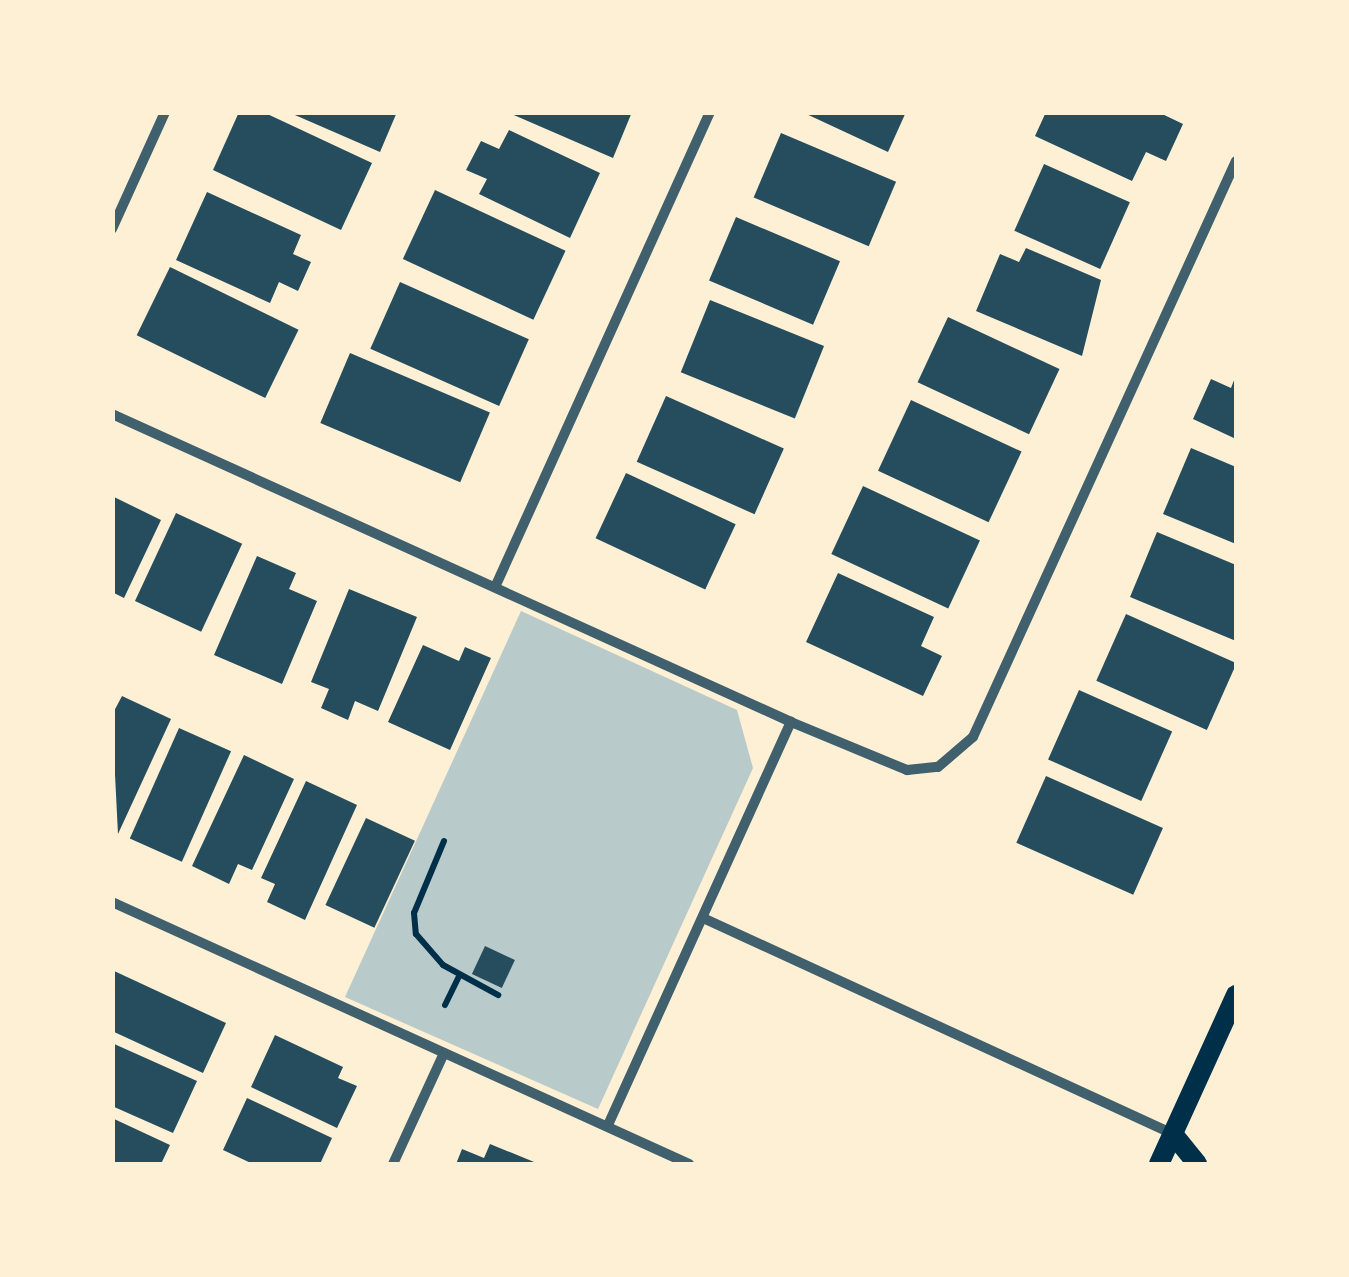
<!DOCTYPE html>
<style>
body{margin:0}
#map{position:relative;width:1349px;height:1277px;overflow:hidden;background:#fdf0d5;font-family:"Titillium Web",sans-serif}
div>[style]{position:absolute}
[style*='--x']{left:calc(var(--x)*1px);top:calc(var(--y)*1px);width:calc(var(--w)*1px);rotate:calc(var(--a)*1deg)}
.green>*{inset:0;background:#b9caca}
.building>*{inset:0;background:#264d5e;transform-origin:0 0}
.path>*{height:6px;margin:-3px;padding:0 3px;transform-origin:3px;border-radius:3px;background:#003049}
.minor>*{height:10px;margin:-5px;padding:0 5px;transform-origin:5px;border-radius:5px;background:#3f606c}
.secondary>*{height:20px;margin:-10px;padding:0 10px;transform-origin:10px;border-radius:10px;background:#003049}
span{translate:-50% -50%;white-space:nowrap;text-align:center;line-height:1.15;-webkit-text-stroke:8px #fdf0d5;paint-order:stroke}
.frame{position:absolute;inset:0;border:115px solid #fdf0d5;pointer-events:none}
</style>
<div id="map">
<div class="green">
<i style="clip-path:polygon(521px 611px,737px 710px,753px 768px,598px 1109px,345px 997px)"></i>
</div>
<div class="building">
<i style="clip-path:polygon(239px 112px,263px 112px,372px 163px,341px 230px,213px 170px)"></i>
<i style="clip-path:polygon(288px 112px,397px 112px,380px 152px)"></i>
<i style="clip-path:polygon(507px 112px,632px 112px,613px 158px)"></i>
<i style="clip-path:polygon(802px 112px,906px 112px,888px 152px)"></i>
<i style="clip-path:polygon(1046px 112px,1158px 112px,1183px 124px,1166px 161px,1146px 152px,1132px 181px,1035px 136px)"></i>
<i style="clip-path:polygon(509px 130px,600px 173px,570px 238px,479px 194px,487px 179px,466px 170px,481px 141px,499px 149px)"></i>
<i style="left:781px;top:133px;width:125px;height:70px;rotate:23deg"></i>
<i style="left:1044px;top:164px;width:94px;height:73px;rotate:24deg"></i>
<i style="left:435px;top:190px;width:144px;height:76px;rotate:25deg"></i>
<i style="clip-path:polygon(207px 192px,301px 235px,293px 254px,311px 262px,298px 291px,279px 282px,270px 303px,176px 260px)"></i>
<i style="left:736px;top:217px;width:113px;height:69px;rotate:23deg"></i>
<i style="clip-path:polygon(1026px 248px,1101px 280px,1082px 356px,976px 311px,1000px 254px,1019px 262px)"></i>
<i style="left:170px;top:267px;width:143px;height:76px;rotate:26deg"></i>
<i style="left:400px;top:282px;width:141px;height:73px;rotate:24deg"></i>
<i style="left:710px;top:300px;width:123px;height:78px;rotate:22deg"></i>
<i style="left:948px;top:317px;width:123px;height:72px;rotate:25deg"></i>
<i style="left:350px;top:353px;width:152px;height:76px;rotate:23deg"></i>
<i style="clip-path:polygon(1236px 375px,1236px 439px,1193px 419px,1211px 379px,1231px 388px)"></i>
<i style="left:666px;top:396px;width:129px;height:72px;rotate:24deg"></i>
<i style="left:911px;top:400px;width:122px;height:78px;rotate:25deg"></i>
<i style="clip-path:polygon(1191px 448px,1236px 467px,1236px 544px,1163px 514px)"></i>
<i style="left:626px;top:473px;width:121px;height:72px;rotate:25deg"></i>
<i style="left:863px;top:486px;width:129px;height:75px;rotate:25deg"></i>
<i style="clip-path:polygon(112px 496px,161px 520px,124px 598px,112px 592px)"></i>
<i style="left:176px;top:513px;width:73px;height:97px;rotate:25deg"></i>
<i style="clip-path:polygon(1157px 532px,1236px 565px,1236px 641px,1130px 597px)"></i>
<i style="clip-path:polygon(257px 556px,296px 573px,289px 589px,317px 601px,282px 684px,214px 655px)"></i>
<i style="clip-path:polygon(838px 573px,934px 617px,921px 646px,942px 656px,923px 696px,806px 642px)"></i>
<i style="clip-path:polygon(349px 589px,417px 617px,378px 711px,355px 701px,348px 720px,321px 708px,329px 689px,311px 682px)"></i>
<i style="left:1126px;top:614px;width:121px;height:73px;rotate:24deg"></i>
<i style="clip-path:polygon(423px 645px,459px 661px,465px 647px,491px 658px,450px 750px,388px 722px)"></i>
<i style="left:1079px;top:690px;width:102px;height:76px;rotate:24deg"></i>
<i style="clip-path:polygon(122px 696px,171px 719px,118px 834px,112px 715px)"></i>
<i style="left:179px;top:728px;width:57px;height:121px;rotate:24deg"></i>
<i style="clip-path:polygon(244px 755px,294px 779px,252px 870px,238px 864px,229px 884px,192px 866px)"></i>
<i style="left:1046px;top:776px;width:128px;height:73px;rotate:24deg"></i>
<i style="clip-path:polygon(306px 781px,357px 805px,305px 920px,267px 902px,275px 884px,261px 878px)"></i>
<i style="left:366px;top:818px;width:54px;height:96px;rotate:25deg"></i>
<i style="left:485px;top:946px;width:33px;height:31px;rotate:25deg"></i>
<i style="clip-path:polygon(112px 970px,226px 1023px,203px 1073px,112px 1031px)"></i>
<i style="clip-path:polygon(275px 1035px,343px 1067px,338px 1078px,357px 1086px,337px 1128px,251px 1087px)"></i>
<i style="clip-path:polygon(112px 1043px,197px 1081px,173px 1133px,112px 1106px)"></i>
<i style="clip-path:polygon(247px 1098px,332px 1138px,320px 1164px,253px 1164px,223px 1150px)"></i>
<i style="clip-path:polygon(112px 1118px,170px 1145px,161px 1164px,112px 1164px)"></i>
<i style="clip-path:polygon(490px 1144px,539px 1164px,456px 1164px,462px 1149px,484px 1158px)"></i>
</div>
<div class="path">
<i style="--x:444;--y:841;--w:78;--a:112.6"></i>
<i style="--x:414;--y:913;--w:21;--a:85"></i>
<i style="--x:416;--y:934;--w:41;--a:48.9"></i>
<i style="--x:443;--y:965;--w:63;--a:28.6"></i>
<i style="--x:445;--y:1005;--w:32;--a:-64"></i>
</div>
<div class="minor">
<i style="--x:112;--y:229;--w:128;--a:-65.6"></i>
<i style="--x:112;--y:414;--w:746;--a:24.4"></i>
<i style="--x:791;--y:722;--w:126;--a:22.5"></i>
<i style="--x:907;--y:770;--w:31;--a:-6"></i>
<i style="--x:938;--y:767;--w:46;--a:-40.6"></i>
<i style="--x:973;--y:737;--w:633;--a:-65.46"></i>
<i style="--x:496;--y:585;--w:519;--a:-65.66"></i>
<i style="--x:112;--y:902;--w:634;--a:24.42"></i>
<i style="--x:703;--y:918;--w:517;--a:24.68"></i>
<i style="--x:608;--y:1125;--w:443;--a:-65.6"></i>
<i style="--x:393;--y:1164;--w:122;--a:-65.3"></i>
</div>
<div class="secondary">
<i style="--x:1173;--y:1134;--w:38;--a:51"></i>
<i style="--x:1159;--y:1164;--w:186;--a:-65.5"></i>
</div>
<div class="frame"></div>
</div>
